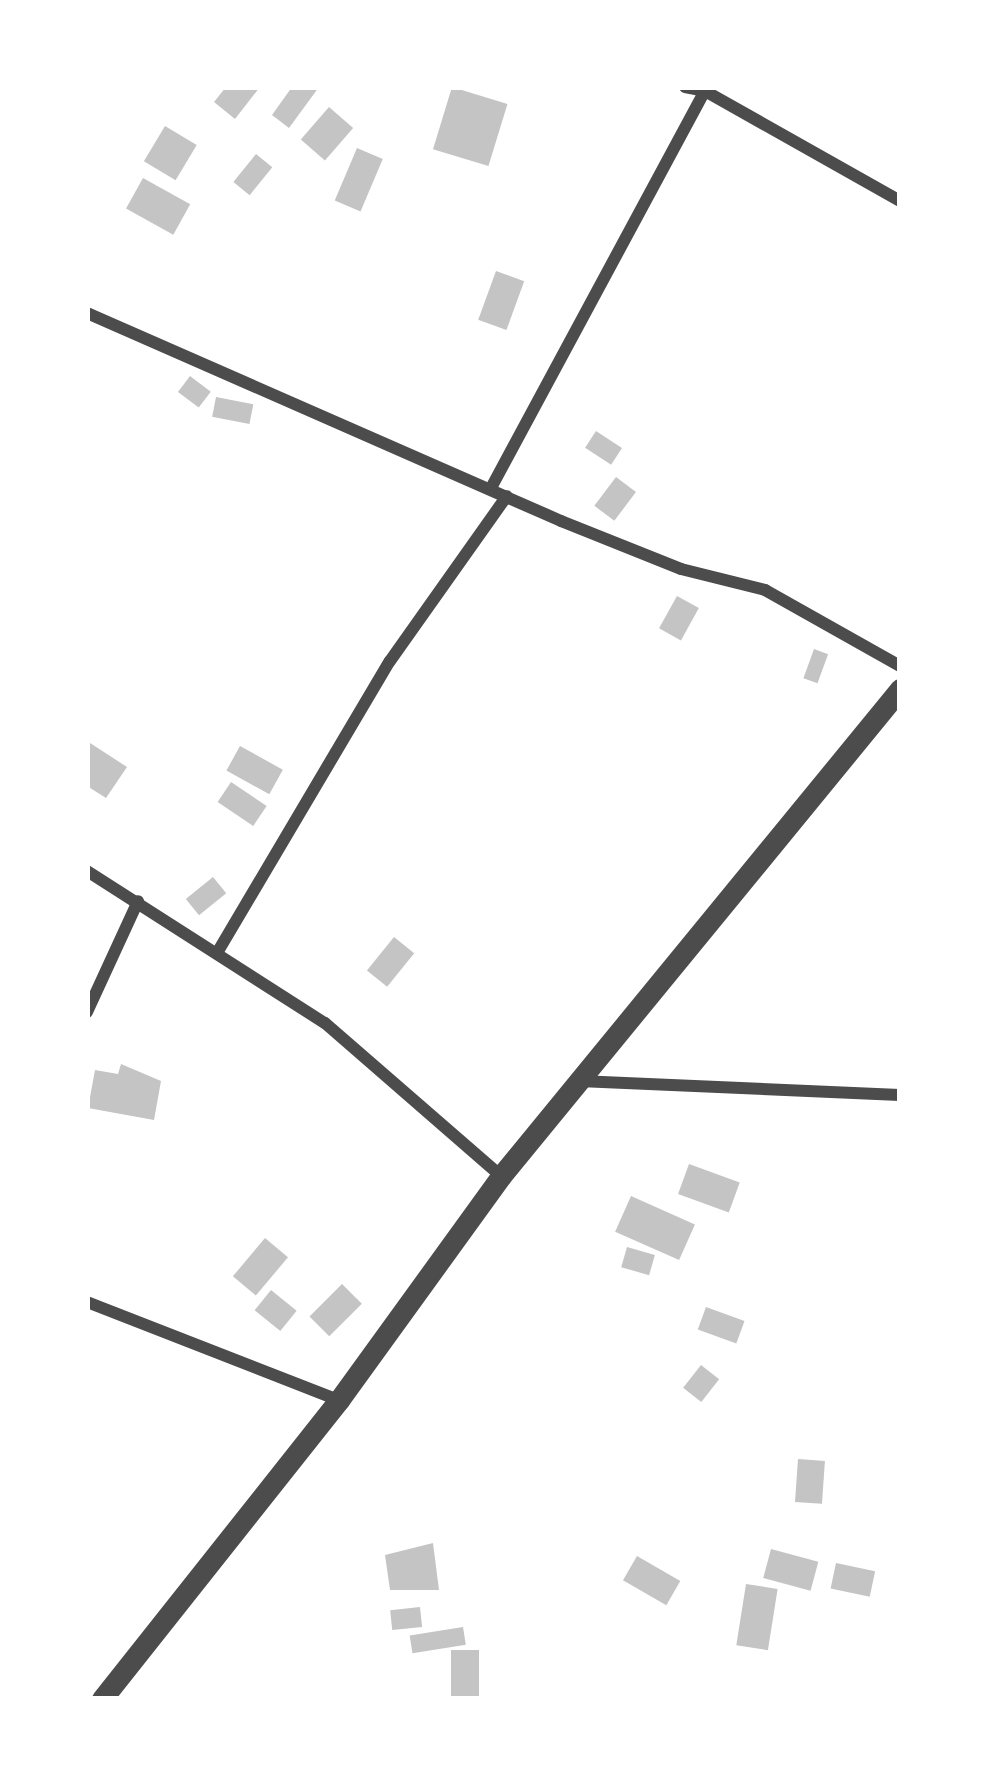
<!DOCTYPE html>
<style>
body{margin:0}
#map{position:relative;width:987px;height:1786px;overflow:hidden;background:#fff;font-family:"Exo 2",sans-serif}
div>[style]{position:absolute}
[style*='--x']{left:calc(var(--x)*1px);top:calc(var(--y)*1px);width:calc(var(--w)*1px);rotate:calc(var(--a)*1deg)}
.building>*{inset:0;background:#c4c4c4;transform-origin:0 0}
.minor>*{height:12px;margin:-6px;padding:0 6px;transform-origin:6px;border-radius:6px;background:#4c4c4c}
.tertiary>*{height:21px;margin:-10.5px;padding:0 10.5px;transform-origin:10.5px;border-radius:10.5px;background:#4c4c4c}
span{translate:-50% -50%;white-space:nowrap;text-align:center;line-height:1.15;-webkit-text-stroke:10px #fff;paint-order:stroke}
.frame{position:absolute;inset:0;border:90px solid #fff;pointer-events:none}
</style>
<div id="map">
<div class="building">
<i style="clip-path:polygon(226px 87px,260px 87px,235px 119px,214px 102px)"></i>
<i style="clip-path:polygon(292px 87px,319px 87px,289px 128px,272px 115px)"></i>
<i style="left:452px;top:87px;width:58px;height:65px;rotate:17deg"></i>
<i style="left:329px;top:107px;width:32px;height:43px;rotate:41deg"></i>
<i style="left:165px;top:126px;width:37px;height:41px;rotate:31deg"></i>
<i style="left:357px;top:148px;width:28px;height:57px;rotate:23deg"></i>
<i style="left:256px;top:154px;width:21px;height:36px;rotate:39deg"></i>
<i style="left:143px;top:178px;width:54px;height:35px;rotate:29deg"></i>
<i style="left:496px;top:271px;width:30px;height:52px;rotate:20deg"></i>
<i style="left:190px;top:376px;width:26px;height:20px;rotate:37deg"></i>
<i style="left:216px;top:397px;width:38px;height:20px;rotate:11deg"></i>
<i style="left:596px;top:431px;width:31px;height:20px;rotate:33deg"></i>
<i style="left:616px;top:477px;width:25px;height:36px;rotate:37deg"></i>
<i style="left:677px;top:596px;width:25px;height:37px;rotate:29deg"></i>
<i style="left:814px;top:649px;width:15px;height:31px;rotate:20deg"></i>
<i style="clip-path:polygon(87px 741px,127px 767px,106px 798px,87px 786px)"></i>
<i style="left:240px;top:746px;width:49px;height:28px;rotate:29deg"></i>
<i style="left:231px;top:782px;width:43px;height:24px;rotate:34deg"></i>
<i style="left:213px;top:877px;width:21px;height:35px;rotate:51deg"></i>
<i style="left:394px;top:937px;width:26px;height:43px;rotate:39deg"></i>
<i style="clip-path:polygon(121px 1064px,161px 1081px,154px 1120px,88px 1108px,95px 1070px,118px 1074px)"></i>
<i style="left:689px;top:1164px;width:54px;height:32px;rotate:20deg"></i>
<i style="left:631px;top:1196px;width:70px;height:39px;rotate:24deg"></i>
<i style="left:265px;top:1238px;width:30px;height:50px;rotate:40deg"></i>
<i style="left:627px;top:1247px;width:29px;height:21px;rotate:16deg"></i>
<i style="left:342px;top:1284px;width:28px;height:46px;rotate:45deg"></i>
<i style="left:271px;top:1290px;width:33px;height:26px;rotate:39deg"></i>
<i style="left:706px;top:1307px;width:41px;height:24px;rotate:20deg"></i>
<i style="left:701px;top:1365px;width:23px;height:29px;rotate:38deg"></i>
<i style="left:798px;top:1459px;width:27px;height:43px;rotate:4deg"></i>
<i style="clip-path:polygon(433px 1543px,439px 1590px,390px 1590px,385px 1555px)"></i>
<i style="left:771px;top:1549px;width:49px;height:30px;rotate:15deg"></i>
<i style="left:637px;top:1556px;width:50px;height:28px;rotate:30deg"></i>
<i style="left:836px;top:1563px;width:40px;height:26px;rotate:12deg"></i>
<i style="left:746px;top:1584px;width:32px;height:62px;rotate:9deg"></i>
<i style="left:420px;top:1607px;width:20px;height:30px;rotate:84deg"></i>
<i style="left:463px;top:1627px;width:18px;height:54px;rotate:81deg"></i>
<i style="left:451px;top:1650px;width:28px;height:49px"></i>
</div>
<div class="minor">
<i style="--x:685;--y:87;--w:20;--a:11"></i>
<i style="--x:705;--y:91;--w:224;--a:29.4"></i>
<i style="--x:87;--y:313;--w:518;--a:23.69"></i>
<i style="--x:561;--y:521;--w:129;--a:21.8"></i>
<i style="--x:681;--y:569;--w:87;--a:14"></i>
<i style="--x:765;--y:590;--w:155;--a:29.4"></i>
<i style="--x:491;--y:488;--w:455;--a:-61.7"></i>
<i style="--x:87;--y:871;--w:282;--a:32.6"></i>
<i style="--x:325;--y:1023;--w:233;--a:41"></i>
<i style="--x:217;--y:953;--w:339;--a:-59.4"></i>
<i style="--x:390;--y:661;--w:202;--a:-54.7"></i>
<i style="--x:87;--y:1012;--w:122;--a:-65.3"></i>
<i style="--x:579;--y:1081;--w:321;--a:2.5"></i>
<i style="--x:87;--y:1302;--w:270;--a:21.3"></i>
</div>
<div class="tertiary">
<i style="--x:102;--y:1699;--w:382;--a:-51.6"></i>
<i style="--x:339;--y:1400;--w:276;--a:-54.1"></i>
<i style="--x:501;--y:1176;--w:630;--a:-50.67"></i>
</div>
<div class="frame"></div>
</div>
